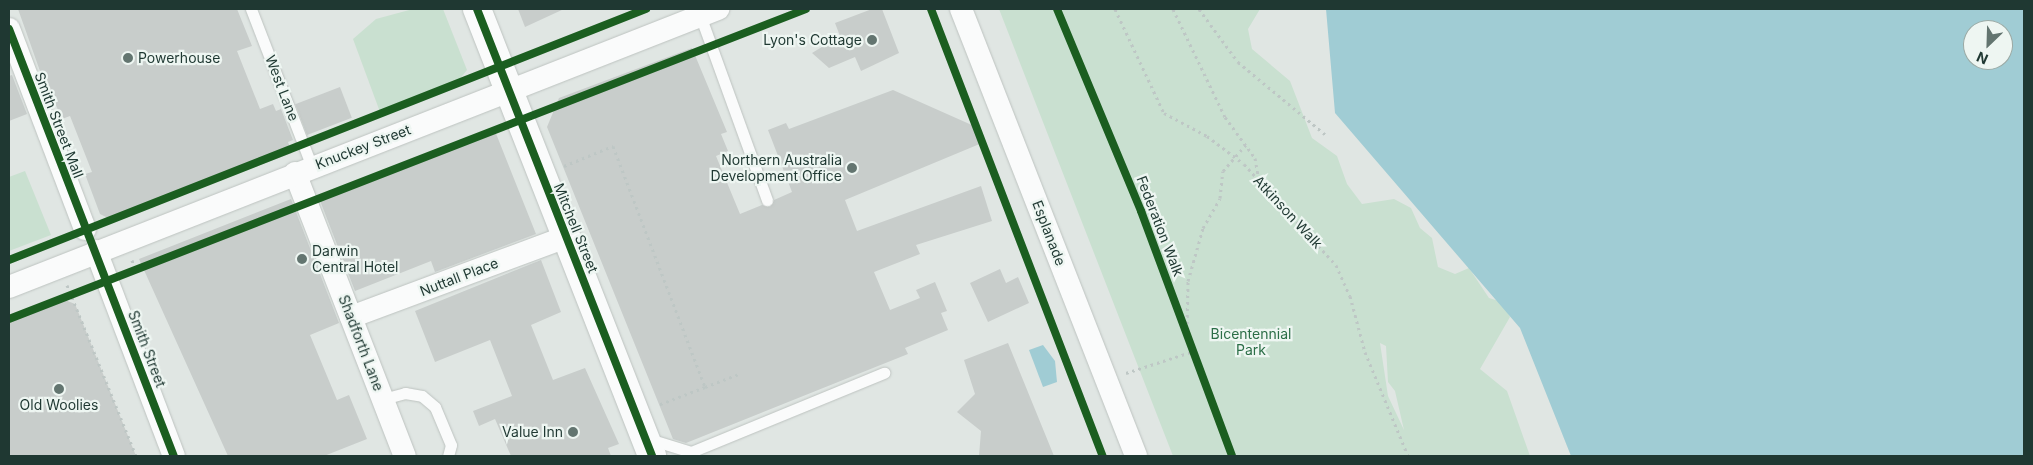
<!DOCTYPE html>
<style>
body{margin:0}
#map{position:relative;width:2033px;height:465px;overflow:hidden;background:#e0e6e3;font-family:Inter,sans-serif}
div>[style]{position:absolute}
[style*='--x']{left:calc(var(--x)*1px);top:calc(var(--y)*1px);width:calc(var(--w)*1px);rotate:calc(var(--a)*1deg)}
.green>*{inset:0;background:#c9e0d0}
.water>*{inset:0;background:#a0ccd4}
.building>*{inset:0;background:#c8cdcb;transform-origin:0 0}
.path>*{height:3px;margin-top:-1.5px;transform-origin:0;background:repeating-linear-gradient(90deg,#bec7c5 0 2.5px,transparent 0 6.5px)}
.roads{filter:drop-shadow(0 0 1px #bdc3c0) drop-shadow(0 0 1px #bdc3c0)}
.lane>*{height:11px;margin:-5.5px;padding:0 5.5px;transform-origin:5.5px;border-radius:5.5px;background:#fafbfb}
.street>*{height:22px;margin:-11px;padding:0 11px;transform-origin:11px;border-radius:11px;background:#fafbfb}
.secondary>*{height:28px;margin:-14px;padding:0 14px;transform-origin:14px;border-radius:14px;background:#fafbfb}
.cycleway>*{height:8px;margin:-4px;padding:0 4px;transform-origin:4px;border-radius:4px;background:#1b5e20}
.dots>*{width:14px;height:14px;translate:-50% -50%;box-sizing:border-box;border:2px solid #eef6f2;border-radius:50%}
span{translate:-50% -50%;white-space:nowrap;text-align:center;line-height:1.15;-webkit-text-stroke:4.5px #eef6f2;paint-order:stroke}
.poi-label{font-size:14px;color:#1f3832}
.right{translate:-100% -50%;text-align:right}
.left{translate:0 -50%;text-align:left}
.street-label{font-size:14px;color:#1f3832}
.park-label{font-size:14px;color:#2b6e47}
.frame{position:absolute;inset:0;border:10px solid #1f3832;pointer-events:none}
.north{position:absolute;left:1963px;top:20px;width:50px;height:50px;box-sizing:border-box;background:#eef6f2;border:1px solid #9baaa5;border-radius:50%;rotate:204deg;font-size:14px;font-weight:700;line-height:20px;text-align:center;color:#1f3832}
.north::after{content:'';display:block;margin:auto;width:18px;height:22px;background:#637570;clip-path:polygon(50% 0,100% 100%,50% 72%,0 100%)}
</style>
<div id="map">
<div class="green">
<i style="clip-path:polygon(413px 9px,443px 9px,467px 70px,454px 86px,380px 112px,353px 39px,376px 19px)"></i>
<i style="clip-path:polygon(evenodd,999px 9px,1260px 9px,1248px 29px,1252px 49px,1290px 81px,1312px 138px,1337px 156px,1347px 184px,1362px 204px,1394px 199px,1411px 208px,1420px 228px,1432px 238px,1438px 267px,1455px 274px,1469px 268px,1489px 298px,1502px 302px,1510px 317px,1480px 369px,1507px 391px,1530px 456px,1173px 456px,999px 9px,1380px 343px,1386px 346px,1388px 382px,1395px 391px,1404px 430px,1388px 396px,1380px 343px)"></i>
<i style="clip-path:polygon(25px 171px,51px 235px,9px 251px,9px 177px)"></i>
</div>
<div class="water">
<i style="clip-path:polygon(evenodd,1326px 9px,2024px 9px,2024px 456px,1571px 456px,1520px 328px,1335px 113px,1326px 9px,1973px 30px,2003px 30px,2003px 60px,1973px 60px,1973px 30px)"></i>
<i style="clip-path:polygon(1043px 345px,1055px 361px,1057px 382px,1043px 387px,1029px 350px)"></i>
</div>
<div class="building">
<i style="clip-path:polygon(18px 9px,237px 9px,252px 46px,237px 51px,260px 109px,273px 104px,276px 111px,281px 109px,293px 140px,288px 142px,292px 153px,112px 220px,100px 214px,85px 174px,92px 172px,70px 116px,62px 119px,55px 103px,52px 105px)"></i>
<i style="clip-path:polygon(518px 9px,564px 9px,525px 27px)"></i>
<i style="clip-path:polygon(872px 9px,882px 9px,899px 53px,861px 71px,855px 57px,829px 68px,812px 53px,840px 36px,835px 23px)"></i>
<i style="clip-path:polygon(692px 48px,727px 132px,721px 134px,728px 151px,716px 156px,740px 214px,762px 205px,770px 207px,774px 200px,792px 192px,768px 130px,786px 123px,789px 129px,893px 90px,974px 126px,982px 143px,845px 200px,857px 231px,981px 186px,992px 221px,916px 245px,920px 254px,874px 272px,890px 310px,920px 298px,916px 290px,935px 282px,947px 311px,941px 313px,948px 330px,905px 348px,908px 354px,686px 443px,673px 439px,547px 127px,559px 98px)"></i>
<i style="clip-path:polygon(12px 75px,27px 114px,9px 121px,9px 76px)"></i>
<i style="left:340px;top:87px;width:33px;height:48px;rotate:69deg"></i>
<i style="clip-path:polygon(495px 131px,536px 234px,435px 272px,431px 261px,355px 291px,319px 198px)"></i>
<i style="clip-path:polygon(291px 199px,339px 323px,310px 335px,337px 400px,349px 395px,367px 439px,324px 456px,228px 456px,139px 259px)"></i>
<i style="clip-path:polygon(541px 260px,561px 312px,531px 325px,553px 380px,585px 368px,619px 444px,608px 448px,611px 456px,511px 456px,495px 419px,479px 426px,473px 411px,512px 396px,490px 340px,435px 362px,415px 311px)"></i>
<i style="clip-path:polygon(1000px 269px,1006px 283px,1018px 277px,1029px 303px,988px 322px,970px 283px)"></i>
<i style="clip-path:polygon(65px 300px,75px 304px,136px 456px,9px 456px,9px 321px)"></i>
<i style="clip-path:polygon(1008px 343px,1054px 456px,979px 456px,981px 431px,957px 412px,975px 394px,964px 360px)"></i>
</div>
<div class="path">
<i style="--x:1115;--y:9;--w:115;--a:64.8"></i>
<i style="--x:1164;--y:113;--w:49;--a:28.1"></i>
<i style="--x:1207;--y:136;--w:46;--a:37.1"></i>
<i style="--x:1244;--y:164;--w:137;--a:47.7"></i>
<i style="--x:1336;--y:265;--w:34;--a:66"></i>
<i style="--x:1350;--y:296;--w:58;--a:75"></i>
<i style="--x:1365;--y:352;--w:113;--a:67.5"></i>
<i style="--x:1173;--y:9;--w:120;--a:64.3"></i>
<i style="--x:1225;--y:117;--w:51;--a:53.8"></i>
<i style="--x:1255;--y:158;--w:22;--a:80"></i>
<i style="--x:1199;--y:9;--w:66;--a:53.7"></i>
<i style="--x:1238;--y:62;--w:116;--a:39.7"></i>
<i style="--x:564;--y:166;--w:53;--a:-22.2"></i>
<i style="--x:613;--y:146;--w:258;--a:69.1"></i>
<i style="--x:705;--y:387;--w:50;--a:159"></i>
<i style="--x:132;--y:260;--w:9;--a:72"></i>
<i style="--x:67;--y:285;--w:184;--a:68"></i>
<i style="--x:1187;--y:330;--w:49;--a:-88.8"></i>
<i style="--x:1188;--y:281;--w:55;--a:-74.2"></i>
<i style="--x:1203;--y:228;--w:34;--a:-60"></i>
<i style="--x:1220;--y:198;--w:27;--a:-84"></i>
<i style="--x:1223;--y:171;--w:35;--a:-49"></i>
<i style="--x:1126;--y:373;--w:71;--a:-17.9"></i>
<i style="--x:705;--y:387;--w:36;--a:-21"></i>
</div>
<div class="roads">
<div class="lane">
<i style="--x:251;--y:9;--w:169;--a:68.9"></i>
<i style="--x:700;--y:15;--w:197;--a:70.1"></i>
<i style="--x:383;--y:399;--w:23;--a:-15"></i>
<i style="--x:405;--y:393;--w:17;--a:10"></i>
<i style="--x:422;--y:396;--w:17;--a:40"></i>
<i style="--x:435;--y:407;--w:41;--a:67.2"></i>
<i style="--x:451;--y:445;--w:11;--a:105"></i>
<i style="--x:649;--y:439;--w:44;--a:17.2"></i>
<i style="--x:691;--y:452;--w:209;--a:-22.3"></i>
</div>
<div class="street">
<i style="--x:961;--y:9;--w:480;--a:68.6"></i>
<i style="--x:9;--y:29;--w:214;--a:69.2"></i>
<i style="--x:295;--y:173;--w:304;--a:68.8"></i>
<i style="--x:96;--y:251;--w:219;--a:69.2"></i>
<i style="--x:9;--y:287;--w:762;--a:-21.41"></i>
<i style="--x:351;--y:317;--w:229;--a:-20.4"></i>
</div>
<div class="secondary">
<i style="--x:477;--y:9;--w:480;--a:68.6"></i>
</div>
</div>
<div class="cycleway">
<i style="--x:477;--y:9;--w:480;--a:68.6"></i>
<i style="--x:931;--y:9;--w:479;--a:69"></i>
<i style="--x:1057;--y:9;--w:219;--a:67.4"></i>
<i style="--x:1141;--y:211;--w:261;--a:69.6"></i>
<i style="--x:9;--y:29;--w:458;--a:68.9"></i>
<i style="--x:9;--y:260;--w:685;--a:-21.51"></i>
<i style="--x:9;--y:319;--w:855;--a:-21.25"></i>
</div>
<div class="dots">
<i style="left:872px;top:40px;background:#637570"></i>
<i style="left:128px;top:58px;background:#637570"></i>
<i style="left:852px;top:168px;background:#637570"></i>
<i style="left:302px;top:259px;background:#637570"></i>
<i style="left:59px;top:389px;background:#637570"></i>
<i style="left:573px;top:432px;background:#637570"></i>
</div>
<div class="poi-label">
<span class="right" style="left:862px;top:40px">Lyon's Cottage</span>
<span class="left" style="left:138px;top:58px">Powerhouse</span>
<span class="right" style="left:842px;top:168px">Northern Australia<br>Development Office</span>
<span class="left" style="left:312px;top:259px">Darwin<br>Central Hotel</span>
<span style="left:59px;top:405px">Old Woolies</span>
<span class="right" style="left:563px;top:432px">Value Inn</span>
</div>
<div class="street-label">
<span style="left:282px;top:88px;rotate:69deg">West Lane</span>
<span style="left:59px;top:125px;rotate:69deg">Smith Street Mall</span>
<span style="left:363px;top:147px;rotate:-21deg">Knuckey Street</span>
<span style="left:1288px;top:212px;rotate:47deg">Atkinson Walk</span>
<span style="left:1160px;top:226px;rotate:69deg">Federation Walk</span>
<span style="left:576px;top:228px;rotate:68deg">Mitchell Street</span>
<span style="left:1049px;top:233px;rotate:69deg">Esplanade</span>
<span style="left:459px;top:277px;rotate:-21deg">Nuttall Place</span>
<span style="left:361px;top:343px;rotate:69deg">Shadforth Lane</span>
<span style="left:147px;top:349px;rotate:69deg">Smith Street</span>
</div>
<div class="park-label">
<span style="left:1251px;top:342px">Bicentennial<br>Park</span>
</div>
<div class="frame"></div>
<div class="north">N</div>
</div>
